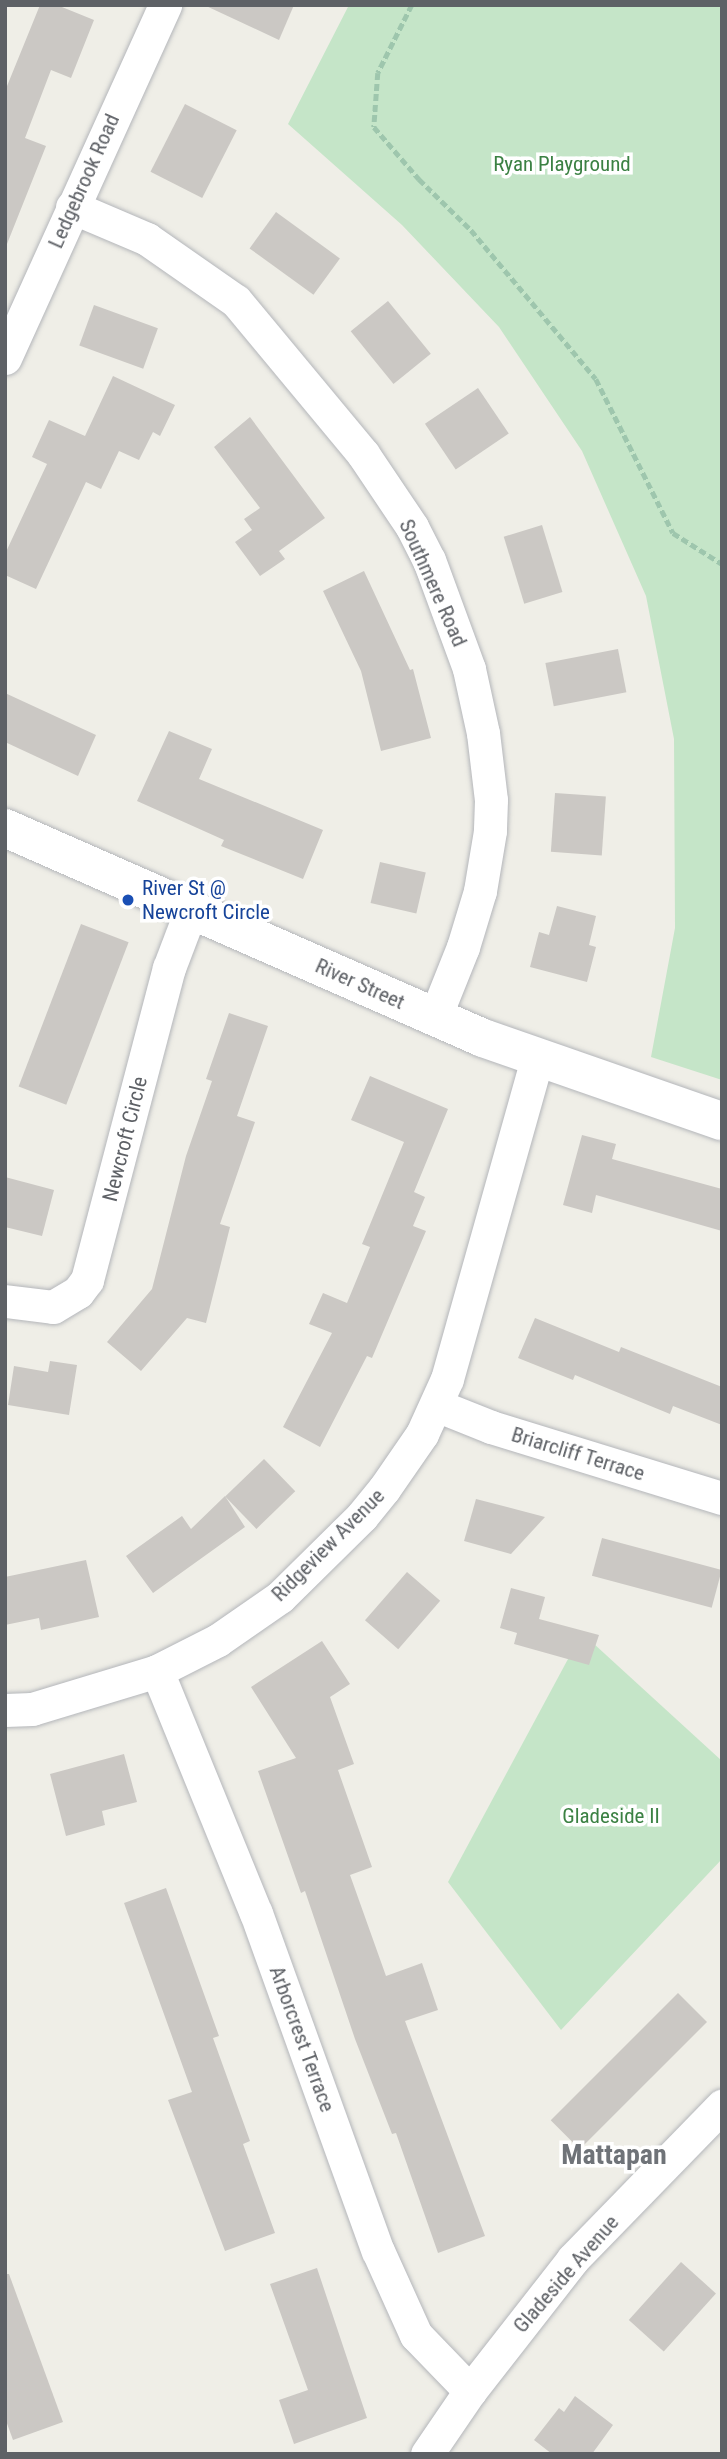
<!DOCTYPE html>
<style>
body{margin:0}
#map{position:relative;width:727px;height:2459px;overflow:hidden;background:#efeee7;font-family:"Roboto Condensed",sans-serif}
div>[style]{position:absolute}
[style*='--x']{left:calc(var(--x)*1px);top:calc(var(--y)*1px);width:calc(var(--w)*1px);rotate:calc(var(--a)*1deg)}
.green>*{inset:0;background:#c5e5c8}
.building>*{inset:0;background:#cbc8c4;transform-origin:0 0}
.path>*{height:4.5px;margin-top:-2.25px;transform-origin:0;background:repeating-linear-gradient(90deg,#9ec6ad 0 7px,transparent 0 10.5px)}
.roads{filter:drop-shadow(0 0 2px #b4b6ba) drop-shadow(0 0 2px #b4b6ba)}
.minor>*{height:33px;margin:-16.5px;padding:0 16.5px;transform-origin:16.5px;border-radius:16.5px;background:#fff}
.secondary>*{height:38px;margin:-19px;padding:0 19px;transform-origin:19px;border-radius:19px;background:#fff}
.dots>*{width:19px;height:19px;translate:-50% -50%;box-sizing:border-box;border:4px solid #fff;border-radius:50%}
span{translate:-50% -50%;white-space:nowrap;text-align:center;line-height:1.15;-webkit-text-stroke:7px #fff;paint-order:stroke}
.park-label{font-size:21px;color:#3b8143}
.street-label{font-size:21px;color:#5e6166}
.transit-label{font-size:21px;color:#164399}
.left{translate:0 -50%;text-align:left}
.district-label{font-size:28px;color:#6f7378;font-weight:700}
.frame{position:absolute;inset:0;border:7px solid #5e6166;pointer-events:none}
</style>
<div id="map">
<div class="green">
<i style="clip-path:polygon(349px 5px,722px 5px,722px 1080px,651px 1057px,675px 928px,674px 739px,646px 596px,582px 451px,499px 327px,402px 225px,288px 124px)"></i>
<i style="clip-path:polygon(582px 1633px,722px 1761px,722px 1859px,561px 2030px,448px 1882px)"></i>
</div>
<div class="building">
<i style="clip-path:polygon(40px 5px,57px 5px,94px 20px,71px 78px,51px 70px,25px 138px,46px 146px,7px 244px,5px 91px)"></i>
<i style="clip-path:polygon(204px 5px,294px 5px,279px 40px)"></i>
<i style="left:185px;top:104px;width:58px;height:76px;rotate:27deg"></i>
<i style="left:276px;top:212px;width:79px;height:45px;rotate:36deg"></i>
<i style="left:388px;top:301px;width:68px;height:48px;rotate:51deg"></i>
<i style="left:94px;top:305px;width:68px;height:43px;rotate:20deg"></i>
<i style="clip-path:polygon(113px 376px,175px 405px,160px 436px,153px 432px,139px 460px,119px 451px,101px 489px,86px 482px,36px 589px,5px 575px,5px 554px,47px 464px,32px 457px,49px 420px,85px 436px)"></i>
<i style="left:478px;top:388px;width:55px;height:64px;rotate:56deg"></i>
<i style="clip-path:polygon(250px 417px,325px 518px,279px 551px,285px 559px,260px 576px,235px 542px,252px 530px,244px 519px,260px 508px,214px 447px)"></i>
<i style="left:542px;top:525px;width:70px;height:40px;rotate:73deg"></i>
<i style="clip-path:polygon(364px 571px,410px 670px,413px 669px,431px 738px,381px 751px,361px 671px,323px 591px)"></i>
<i style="left:618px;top:649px;width:44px;height:74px;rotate:79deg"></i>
<i style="clip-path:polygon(5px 693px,96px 735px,78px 776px,5px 742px)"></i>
<i style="clip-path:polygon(169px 731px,212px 749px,199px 779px,323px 830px,303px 879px,221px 846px,224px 840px,137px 801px)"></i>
<i style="left:555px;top:793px;width:51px;height:59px;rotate:4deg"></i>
<i style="left:380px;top:862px;width:47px;height:42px;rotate:13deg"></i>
<i style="clip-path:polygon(557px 906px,596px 916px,589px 945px,596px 947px,587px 982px,530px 967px,539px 932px,549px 935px)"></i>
<i style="left:81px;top:924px;width:51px;height:174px;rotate:21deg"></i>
<i style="clip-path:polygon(229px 1013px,268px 1026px,237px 1116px,255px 1122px,220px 1224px,230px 1227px,206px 1323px,187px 1318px,141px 1371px,107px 1342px,152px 1289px,186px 1156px,212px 1081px,206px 1079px)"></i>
<i style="clip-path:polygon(370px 1076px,448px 1109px,414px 1192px,425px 1197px,413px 1226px,426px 1231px,372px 1358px,367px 1356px,320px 1447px,283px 1427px,332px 1333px,309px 1324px,323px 1293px,347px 1303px,370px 1247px,362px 1244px,404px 1142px,351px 1120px)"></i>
<i style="clip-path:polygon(582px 1135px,616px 1144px,612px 1159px,722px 1189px,722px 1231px,596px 1195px,592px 1213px,563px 1205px)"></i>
<i style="clip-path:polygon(5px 1177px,54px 1190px,42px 1236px,5px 1227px)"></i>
<i style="clip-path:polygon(535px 1318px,619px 1352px,621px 1347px,722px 1387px,722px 1425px,673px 1406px,670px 1414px,575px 1375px,573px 1380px,518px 1358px)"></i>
<i style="clip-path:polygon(50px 1361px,77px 1365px,69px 1415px,8px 1405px,14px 1366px,48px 1372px)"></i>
<i style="left:264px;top:1459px;width:45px;height:54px;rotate:46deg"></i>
<i style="clip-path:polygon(225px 1496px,245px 1527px,153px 1593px,126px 1556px,182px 1516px,191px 1529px)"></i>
<i style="clip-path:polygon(476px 1499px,545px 1517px,511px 1554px,464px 1541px)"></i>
<i style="left:602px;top:1538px;width:124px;height:39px;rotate:15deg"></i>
<i style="clip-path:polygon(86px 1560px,99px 1617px,41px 1630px,39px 1618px,5px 1625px,5px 1577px)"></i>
<i style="left:407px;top:1572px;width:44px;height:64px;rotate:41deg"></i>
<i style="clip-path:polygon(511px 1588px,545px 1597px,539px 1619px,599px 1635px,589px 1665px,514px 1644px,517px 1633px,500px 1628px)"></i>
<i style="clip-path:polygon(322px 1641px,350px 1684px,330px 1697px,354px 1764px,338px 1770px,372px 1867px,350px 1875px,386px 1976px,422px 1963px,438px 2010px,405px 2021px,485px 2236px,438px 2253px,396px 2133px,392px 2134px,355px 2039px,305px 1891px,301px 1893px,258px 1771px,296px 1758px,251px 1687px)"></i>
<i style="clip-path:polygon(124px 1754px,137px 1802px,102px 1811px,105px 1825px,66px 1836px,50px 1774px)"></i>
<i style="clip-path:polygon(166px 1888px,219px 2036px,213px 2038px,250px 2141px,243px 2144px,275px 2233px,225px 2251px,168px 2100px,192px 2092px,124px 1903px)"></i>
<i style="left:678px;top:1993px;width:41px;height:180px;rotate:45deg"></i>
<i style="left:681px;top:2262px;width:47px;height:78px;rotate:42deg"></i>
<i style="clip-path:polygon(317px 2268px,367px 2418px,294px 2444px,279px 2400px,308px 2390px,270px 2284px)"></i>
<i style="clip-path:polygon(5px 2274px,9px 2274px,63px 2422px,13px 2440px,5px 2418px)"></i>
<i style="clip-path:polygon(575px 2396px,613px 2425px,592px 2454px,552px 2454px,534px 2440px,559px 2408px,564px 2412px)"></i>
</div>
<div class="path">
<i style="--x:412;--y:5;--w:76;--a:116.6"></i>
<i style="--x:378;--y:73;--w:54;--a:94.2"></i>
<i style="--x:374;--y:127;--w:69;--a:49.1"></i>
<i style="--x:419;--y:179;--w:73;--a:44.4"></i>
<i style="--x:471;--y:230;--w:194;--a:50"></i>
<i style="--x:596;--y:379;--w:172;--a:63.4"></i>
<i style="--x:673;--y:533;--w:58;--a:32.3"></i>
</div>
<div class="roads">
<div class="minor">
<i style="--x:72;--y:207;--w:82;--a:23.1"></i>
<i style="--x:147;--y:239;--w:108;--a:34.9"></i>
<i style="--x:236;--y:301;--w:199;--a:50.3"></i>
<i style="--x:363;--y:454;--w:88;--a:56.1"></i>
<i style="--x:412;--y:527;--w:37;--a:63"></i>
<i style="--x:429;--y:560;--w:116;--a:69.8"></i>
<i style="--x:469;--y:669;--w:66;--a:77.7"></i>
<i style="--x:483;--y:733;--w:67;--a:83.2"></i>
<i style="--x:491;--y:800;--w:31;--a:92"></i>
<i style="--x:490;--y:831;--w:61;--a:99.5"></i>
<i style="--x:480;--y:891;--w:59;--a:106.9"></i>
<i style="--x:463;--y:947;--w:75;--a:111.8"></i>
<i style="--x:5;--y:358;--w:388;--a:-65.6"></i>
<i style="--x:5;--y:1301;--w:48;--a:7.1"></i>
<i style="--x:53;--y:1307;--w:29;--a:-31"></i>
<i style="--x:78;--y:1292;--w:15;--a:-53"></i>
<i style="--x:87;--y:1280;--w:323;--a:-75.3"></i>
<i style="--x:169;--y:968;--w:62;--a:-69.2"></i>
<i style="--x:436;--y:1405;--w:59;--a:21.8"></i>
<i style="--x:491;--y:1427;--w:242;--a:17.1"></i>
<i style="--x:157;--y:1671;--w:261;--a:67.8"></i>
<i style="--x:256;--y:1913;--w:359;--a:70.2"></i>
<i style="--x:378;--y:2251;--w:92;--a:65.7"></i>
<i style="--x:416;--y:2335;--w:78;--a:46"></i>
<i style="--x:5;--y:1710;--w:27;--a:-2"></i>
<i style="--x:32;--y:1709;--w:131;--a:-16.9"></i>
<i style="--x:157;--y:1671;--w:68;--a:-26.9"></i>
<i style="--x:218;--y:1640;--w:75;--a:-34.7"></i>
<i style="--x:280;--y:1597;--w:115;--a:-44.6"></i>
<i style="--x:362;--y:1516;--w:35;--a:-51"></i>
<i style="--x:384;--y:1489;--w:67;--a:-55.4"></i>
<i style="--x:422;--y:1434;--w:60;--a:-65.6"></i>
<i style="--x:447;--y:1379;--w:333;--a:-74.3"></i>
<i style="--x:427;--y:2454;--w:76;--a:-55.7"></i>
<i style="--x:470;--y:2391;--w:167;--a:-52"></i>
<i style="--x:573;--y:2259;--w:214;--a:-45.8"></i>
</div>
<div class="secondary">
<i style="--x:5;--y:828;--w:522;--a:23.72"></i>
<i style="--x:483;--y:1038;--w:253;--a:19.2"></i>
</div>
</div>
<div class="dots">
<i style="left:128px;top:900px;background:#1a4fb4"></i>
</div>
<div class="park-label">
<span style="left:562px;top:164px">Ryan Playground</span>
<span style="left:611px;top:1816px">Gladeside II</span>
</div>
<div class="street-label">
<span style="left:84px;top:181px;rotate:-66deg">Ledgebrook Road</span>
<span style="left:433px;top:583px;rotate:66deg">Southmere Road</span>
<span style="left:360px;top:984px;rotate:24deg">River Street</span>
<span style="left:125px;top:1139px;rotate:-76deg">Newcroft Circle</span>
<span style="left:578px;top:1454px;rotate:17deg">Briarcliff Terrace</span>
<span style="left:328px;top:1545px;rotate:-45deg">Ridgeview Avenue</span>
<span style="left:302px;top:2039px;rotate:70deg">Arborcrest Terrace</span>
<span style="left:566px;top:2274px;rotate:-49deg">Gladeside Avenue</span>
</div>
<div class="transit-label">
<span class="left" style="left:142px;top:900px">River St @<br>Newcroft Circle</span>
</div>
<div class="district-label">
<span style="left:614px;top:2155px">Mattapan</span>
</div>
<div class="frame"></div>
</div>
